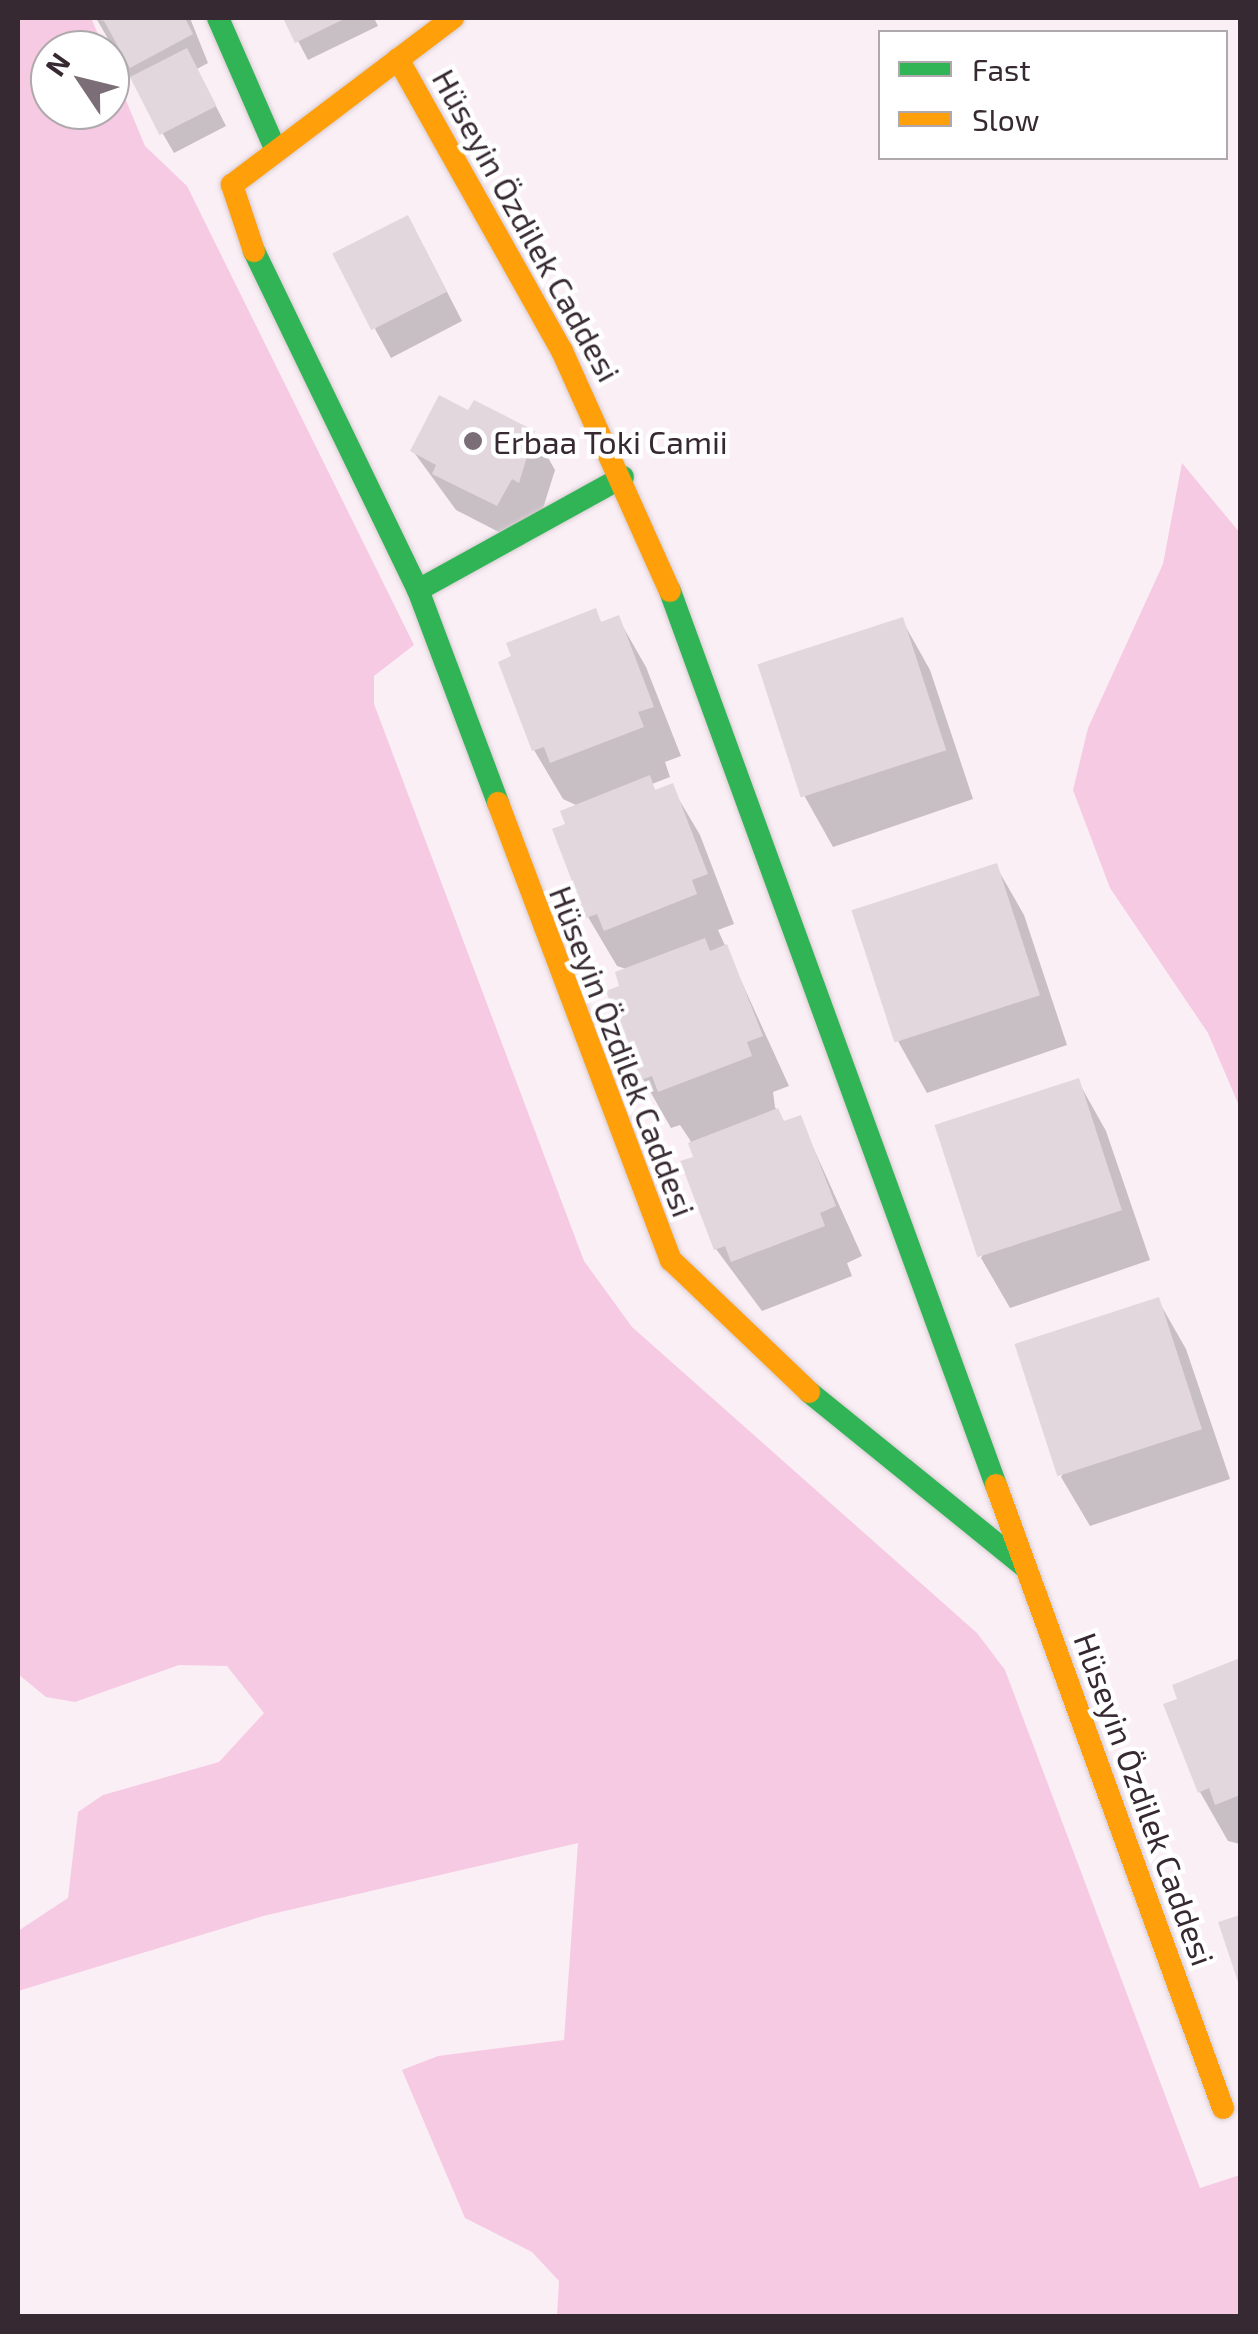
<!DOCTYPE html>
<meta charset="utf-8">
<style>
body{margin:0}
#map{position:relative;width:1258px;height:2334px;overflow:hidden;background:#faeff5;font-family:"Exo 2",sans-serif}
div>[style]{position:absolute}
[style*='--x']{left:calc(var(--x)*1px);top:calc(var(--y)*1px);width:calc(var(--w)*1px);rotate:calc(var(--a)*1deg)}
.green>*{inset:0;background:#f6cae3}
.shadow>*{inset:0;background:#0003}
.building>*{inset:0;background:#e2d7dd;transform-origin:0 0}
.roads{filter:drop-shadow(0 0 2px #d6cbd1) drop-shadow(0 0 2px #d6cbd1)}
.fast>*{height:22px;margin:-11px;padding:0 11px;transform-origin:11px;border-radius:11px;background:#30b455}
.slow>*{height:22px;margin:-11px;padding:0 11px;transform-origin:11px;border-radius:11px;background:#ff9f0a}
.dots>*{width:28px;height:28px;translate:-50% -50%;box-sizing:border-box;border:5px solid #fff;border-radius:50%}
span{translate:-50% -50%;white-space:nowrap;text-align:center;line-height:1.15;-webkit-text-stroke:9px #fff;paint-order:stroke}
.street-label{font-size:32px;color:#362931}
.poi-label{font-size:32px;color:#362931}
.left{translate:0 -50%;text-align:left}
.frame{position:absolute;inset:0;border:20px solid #362931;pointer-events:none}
.legend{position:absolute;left:878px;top:30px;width:350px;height:130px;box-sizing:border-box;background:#fff;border:2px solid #afa9ad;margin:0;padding:12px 18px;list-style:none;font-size:30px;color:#362931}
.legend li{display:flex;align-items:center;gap:20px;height:50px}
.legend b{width:50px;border:2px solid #afa9ad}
.north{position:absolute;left:30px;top:30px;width:100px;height:100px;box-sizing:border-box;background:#fff;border:2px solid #afa9ad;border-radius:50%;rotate:305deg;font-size:28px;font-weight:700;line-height:40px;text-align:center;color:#362931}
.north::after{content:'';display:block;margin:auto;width:35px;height:45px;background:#7b6e76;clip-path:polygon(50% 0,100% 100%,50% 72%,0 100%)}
</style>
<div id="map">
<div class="green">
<i style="clip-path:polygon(18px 18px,91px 18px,105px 50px,50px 50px,50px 110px,110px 110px,110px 62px,145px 146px,187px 186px,414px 645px,374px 676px,374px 704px,584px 1261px,632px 1327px,977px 1633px,1005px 1670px,1200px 2188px,1240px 2175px,1240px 2316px,557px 2316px,559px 2281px,532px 2252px,465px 2218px,402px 2070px,438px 2056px,564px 2040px,578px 1843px,263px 1916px,18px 1991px,18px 1931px,68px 1898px,78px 1812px,103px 1795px,219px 1762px,264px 1713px,227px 1666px,179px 1665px,75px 1702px,46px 1697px,18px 1674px)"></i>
<i style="clip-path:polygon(1182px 463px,1240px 533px,1240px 1108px,1208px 1033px,1110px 888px,1073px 790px,1088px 728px,1163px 564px)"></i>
</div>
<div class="shadow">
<i style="clip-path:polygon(96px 18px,190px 18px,208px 63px,197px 69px,226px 126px,174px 153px)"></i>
<i style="clip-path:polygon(286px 18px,374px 18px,378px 26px,308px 60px)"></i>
<i style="clip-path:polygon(424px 247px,462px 321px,391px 358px,375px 329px)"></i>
<i style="clip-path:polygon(534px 433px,555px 470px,540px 518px,518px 542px,456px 510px,413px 451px)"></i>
<i style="clip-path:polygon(595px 611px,602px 624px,618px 618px,646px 667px,681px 756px,665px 762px,670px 777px,652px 784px,656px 792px,671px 786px,700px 835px,734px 924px,718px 930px,789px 1086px,773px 1092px,775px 1107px,784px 1124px,800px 1118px,862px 1256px,847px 1263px,852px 1276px,762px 1311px,716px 1249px,683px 1163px,696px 1158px,690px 1140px,680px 1125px,671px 1128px,643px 1079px,623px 988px,629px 970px,617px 966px,588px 917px,568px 826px,578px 806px,563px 799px,534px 750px)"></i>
<i style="clip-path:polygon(902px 620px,930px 670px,973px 799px,833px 847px,805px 797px,761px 668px)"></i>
<i style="clip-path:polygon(996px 866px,1024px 915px,1067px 1045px,927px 1093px,899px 1043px,855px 913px)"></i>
<i style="clip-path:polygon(1078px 1081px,1106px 1131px,1150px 1260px,1010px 1308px,981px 1258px)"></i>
<i style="clip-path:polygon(1158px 1300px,1186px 1349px,1230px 1479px,1090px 1526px,1061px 1477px)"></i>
<i style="clip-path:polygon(1240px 1661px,1240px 1844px,1228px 1841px,1200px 1792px,1175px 1687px)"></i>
</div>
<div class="building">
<i style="clip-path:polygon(92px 18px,185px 18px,193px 34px,130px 68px,104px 21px)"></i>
<i style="clip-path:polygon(283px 18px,346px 18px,295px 43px)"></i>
<i style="left:187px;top:48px;width:65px;height:64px;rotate:63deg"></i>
<i style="left:408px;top:215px;width:86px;height:85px;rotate:63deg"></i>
<i style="clip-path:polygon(439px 395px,468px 410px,474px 400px,535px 431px,519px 483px,512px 479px,497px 506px,432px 474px,436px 465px,410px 451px)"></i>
<i style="clip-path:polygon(596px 608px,601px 622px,619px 615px,654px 707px,638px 712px,644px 727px,550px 763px,544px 747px,532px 751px,498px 662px,511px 656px,506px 643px)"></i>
<i style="left:903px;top:617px;width:140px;height:153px;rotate:72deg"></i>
<i style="clip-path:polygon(650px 775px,655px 790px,673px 783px,708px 874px,692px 880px,697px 894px,604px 931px,597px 914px,586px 918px,552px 829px,565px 824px,560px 811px)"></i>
<i style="left:997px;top:863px;width:139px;height:153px;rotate:72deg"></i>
<i style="clip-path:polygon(705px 938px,710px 951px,727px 944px,763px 1036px,747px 1042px,752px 1056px,658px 1092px,652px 1076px,641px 1080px,606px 991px,619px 986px,615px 972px)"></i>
<i style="left:1079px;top:1078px;width:139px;height:152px;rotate:72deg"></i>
<i style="clip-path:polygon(778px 1108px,784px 1121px,801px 1115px,836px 1206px,820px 1213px,825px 1226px,731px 1262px,725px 1246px,714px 1250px,680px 1161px,693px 1157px,688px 1143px)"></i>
<i style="left:1159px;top:1297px;width:139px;height:152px;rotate:72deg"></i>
<i style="clip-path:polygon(1240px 1658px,1240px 1795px,1215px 1805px,1209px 1788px,1198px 1793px,1163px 1704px,1177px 1699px,1172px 1685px)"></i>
<i style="clip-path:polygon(1240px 1915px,1240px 1988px,1218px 1922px)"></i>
</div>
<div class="roads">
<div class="fast">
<i style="--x:218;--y:18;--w:145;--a:66.4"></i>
<i style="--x:254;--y:251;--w:377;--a:64.2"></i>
<i style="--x:418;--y:590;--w:228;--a:69.4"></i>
<i style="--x:418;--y:590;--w:234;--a:-28.9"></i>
<i style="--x:670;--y:591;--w:952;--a:69.97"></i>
<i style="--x:809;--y:1392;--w:279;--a:39"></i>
</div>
<div class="slow">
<i style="--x:398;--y:59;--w:335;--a:60.7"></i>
<i style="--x:562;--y:351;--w:263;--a:65.8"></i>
<i style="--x:254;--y:251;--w:70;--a:-108.4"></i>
<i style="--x:232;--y:185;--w:277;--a:-37.1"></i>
<i style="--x:498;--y:803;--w:489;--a:69.3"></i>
<i style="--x:671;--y:1260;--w:191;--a:43.7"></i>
<i style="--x:996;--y:1485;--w:663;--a:69.98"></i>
</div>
</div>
<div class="dots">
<i style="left:473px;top:441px;background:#7b6e76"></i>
</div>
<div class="street-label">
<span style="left:527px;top:225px;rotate:61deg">Hüseyin Özdilek Caddesi</span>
<span style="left:623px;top:1051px;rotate:69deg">Hüseyin Özdilek Caddesi</span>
<span style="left:1145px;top:1799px;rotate:70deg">Hüseyin Özdilek Caddesi</span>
</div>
<div class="poi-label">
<span class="left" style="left:493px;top:441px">Erbaa Toki Camii</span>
</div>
<div class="frame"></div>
<ul class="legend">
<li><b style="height:12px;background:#30b455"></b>Fast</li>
<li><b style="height:12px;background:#ff9f0a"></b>Slow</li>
</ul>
<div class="north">N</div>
</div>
